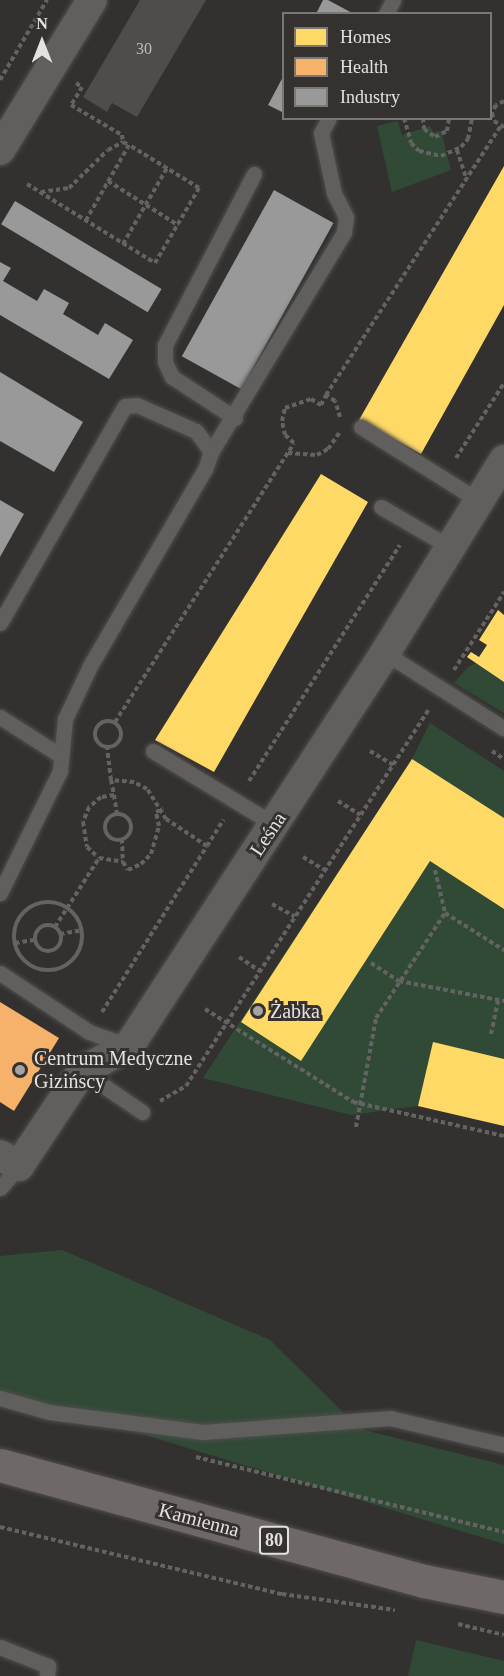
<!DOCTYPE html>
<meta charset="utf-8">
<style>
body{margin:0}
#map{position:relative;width:504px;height:1676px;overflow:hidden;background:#33312f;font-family:"Times New Roman",serif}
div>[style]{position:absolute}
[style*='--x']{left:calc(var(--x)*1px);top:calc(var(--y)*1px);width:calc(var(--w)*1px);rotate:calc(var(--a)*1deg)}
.green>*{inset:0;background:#304a36}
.homes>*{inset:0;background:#ffd966}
.health>*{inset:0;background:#f6b26b}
.industry>*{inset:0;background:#999;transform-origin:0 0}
.building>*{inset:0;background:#4e4d4c}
.path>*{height:4px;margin-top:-2px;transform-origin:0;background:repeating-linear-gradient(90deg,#636362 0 4.5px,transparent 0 7.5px)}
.path>.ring{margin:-2px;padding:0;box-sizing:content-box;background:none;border:4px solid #636362;border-radius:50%}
.roads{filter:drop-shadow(0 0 2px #4f4e4c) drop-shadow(0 0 2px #4f4e4c)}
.lane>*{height:15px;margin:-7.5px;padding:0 7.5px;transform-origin:7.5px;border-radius:7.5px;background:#605f5e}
.street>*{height:30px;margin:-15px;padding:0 15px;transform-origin:15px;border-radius:15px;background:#605f5e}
.primary>*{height:33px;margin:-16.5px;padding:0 16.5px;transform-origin:16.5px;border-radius:16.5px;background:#6e6866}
.dots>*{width:16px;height:16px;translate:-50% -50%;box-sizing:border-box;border:3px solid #34312e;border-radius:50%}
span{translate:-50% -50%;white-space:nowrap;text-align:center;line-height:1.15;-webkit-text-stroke:6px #34312e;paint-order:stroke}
.number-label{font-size:16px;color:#bebdbb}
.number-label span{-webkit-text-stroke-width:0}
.shield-label span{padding:2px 4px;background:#34312e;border:2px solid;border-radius:4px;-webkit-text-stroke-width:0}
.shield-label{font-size:18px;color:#e4e2e0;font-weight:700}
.street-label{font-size:20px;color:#e4e2e0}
.poi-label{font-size:20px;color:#e4e2e0}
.left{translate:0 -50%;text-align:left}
.legend{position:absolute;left:282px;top:12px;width:210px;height:108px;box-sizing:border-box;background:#34312e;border:2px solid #7a7875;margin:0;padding:8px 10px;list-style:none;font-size:18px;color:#e4e2e0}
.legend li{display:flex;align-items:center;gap:12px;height:30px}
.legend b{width:30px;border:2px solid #7a7875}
.north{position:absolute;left:12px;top:12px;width:60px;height:60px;-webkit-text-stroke:4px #34312e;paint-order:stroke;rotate:0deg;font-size:16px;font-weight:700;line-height:24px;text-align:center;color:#e4e2e0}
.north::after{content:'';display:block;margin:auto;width:21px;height:27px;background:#e4e2e0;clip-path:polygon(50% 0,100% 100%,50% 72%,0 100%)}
</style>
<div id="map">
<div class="green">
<i style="clip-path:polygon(398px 121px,402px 135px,430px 126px,433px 132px,441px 131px,451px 170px,392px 192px,377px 126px)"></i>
<i style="clip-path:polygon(504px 648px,504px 713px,454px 683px,468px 667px)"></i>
<i style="clip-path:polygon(430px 723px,504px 771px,504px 1126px,418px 1106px,351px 1115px,203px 1078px,412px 759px)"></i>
<i style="clip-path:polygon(62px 1250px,270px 1340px,360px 1429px,504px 1465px,504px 1544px,0 1391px,0 1256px)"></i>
<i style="clip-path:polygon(416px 1640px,504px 1661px,504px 1676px,408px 1676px)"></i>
</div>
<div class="homes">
<i style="clip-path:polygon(504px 166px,504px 305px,421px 454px,359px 420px)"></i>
<i style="clip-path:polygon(321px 474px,368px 502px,214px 772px,155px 740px)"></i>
<i style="clip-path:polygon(498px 610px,504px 615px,504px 682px,467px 657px,471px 652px,479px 657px,487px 645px,479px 640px)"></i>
<i style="clip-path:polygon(412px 759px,504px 818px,504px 909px,430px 861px,301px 1061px,241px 1022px)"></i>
<i style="clip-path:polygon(433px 1042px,504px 1059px,504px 1126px,418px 1106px)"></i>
</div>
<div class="health">
<i style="clip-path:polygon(0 1002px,59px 1038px,14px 1111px,0 1102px)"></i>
</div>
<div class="industry">
<i style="clip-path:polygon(323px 0,328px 0,354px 14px,316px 14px)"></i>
<i style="clip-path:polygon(284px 75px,284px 113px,268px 105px)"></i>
<i style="left:274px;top:190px;width:68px;height:190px;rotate:29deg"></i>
<i style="left:15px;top:201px;width:171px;height:27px;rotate:31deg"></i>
<i style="clip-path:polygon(0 262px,11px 268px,3px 281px,37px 301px,44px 289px,69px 303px,63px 314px,98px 335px,105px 323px,133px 340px,109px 379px,0 315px)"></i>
<i style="clip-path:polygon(0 372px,83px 422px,54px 472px,0 441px)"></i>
<i style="clip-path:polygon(0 500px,24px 514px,0 557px)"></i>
</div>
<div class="building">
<i style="clip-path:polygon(140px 0,206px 0,137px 117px,112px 103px,107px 112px,83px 97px)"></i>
</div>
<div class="path">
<i style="--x:0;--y:80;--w:93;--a:-59.6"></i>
<i style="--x:76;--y:83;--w:7;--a:34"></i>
<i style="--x:82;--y:87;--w:21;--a:121"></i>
<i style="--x:71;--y:105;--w:59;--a:30.5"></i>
<i style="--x:122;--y:135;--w:7;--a:82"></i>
<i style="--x:123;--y:142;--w:7;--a:27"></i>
<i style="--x:504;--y:101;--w:9;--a:153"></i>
<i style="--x:496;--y:105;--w:9;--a:117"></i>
<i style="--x:492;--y:113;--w:8;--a:76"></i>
<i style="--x:494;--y:121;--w:12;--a:31"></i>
<i style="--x:404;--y:118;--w:26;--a:74"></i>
<i style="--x:411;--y:143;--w:11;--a:45"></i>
<i style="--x:419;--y:151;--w:23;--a:13"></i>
<i style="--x:441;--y:156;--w:22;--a:-24"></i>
<i style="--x:461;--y:147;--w:11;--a:-49"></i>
<i style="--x:468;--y:139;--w:21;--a:-79"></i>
<i style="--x:423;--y:118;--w:11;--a:85"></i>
<i style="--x:424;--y:129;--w:14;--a:36"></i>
<i style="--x:435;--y:137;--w:13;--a:-27"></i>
<i style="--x:447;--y:131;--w:13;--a:-81"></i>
<i style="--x:457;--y:150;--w:28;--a:72"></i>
<i style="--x:108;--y:181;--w:83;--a:32.2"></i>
<i style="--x:27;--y:184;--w:150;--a:31.7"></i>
<i style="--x:155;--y:263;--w:87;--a:-59.6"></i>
<i style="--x:199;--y:188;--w:82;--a:-148.4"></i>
<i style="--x:129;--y:145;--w:86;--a:119.8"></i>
<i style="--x:41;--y:192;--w:28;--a:-8"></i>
<i style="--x:69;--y:188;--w:54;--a:-44.3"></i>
<i style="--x:108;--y:150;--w:17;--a:-28"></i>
<i style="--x:123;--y:244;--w:88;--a:-59.9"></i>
<i style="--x:340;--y:417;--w:17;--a:-107"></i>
<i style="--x:335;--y:401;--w:11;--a:-146"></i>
<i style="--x:326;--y:395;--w:321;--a:-57"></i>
<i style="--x:288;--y:453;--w:29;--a:4"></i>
<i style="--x:317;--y:455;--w:13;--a:-29"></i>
<i style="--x:328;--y:449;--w:21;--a:-55"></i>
<i style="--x:456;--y:458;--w:89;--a:-57.4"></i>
<i style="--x:454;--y:670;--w:93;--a:-57.3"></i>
<i class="ring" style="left:95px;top:721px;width:22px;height:22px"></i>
<i style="--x:115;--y:722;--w:331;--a:-57.3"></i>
<i style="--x:294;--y:443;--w:12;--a:-138"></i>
<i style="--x:285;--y:435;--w:14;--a:-102"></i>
<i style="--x:282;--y:421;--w:13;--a:-77"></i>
<i style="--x:285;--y:408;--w:28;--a:-19"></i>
<i style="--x:311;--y:399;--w:12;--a:31"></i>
<i style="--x:321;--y:405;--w:11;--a:-63"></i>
<i style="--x:370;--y:751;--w:27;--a:31"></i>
<i style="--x:492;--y:751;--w:14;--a:34"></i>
<i style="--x:111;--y:780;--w:15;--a:79"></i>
<i style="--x:114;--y:795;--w:13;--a:171"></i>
<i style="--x:101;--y:797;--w:16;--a:140"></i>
<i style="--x:89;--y:807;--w:16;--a:112"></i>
<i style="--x:83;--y:822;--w:25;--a:81"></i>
<i style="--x:87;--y:847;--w:16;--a:43"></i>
<i style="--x:99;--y:858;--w:24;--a:9"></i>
<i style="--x:123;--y:862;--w:9;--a:58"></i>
<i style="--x:128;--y:870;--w:14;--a:-25"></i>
<i style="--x:141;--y:864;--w:14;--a:-45"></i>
<i style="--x:151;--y:854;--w:29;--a:-74"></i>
<i style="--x:159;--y:826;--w:14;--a:-102"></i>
<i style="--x:156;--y:812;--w:8;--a:-23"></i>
<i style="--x:249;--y:781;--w:280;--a:-57.4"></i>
<i style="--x:114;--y:795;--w:18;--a:81"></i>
<i style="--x:338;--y:801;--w:26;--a:32"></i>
<i class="ring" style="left:105px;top:814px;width:22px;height:22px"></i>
<i style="--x:122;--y:839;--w:23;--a:88"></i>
<i style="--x:207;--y:846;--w:31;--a:-58"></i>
<i style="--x:303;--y:857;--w:26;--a:31"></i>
<i style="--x:435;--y:870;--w:44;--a:76.9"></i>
<i class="ring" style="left:14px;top:902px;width:64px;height:64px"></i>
<i style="--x:272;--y:904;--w:26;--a:29"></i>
<i class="ring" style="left:35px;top:925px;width:22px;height:22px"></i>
<i style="--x:55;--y:927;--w:82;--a:-57.5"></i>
<i style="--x:60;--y:934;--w:22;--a:-10"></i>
<i style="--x:15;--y:943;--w:19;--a:-9"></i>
<i style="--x:239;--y:957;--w:25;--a:34"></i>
<i style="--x:371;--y:963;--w:33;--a:33"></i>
<i style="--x:399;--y:981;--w:107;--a:10.8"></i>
<i style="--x:205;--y:1009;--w:175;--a:32.1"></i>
<i style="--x:353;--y:1102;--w:155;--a:12.7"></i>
<i style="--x:102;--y:1012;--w:196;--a:-57.7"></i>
<i style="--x:207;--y:846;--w:49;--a:-146.6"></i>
<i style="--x:166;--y:819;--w:36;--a:-122"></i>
<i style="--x:147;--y:789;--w:15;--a:-152"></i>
<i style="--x:134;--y:782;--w:23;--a:-175"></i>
<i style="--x:111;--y:780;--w:33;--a:-97"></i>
<i style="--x:491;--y:1034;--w:35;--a:-78"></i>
<i style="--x:160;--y:1101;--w:30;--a:-30"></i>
<i style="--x:186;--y:1086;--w:449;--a:-57.2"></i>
<i style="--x:356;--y:1127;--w:111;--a:-79.6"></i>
<i style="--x:376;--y:1018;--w:126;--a:-56.7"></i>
<i style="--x:445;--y:913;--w:70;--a:32.1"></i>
<i style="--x:196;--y:1457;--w:317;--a:13.7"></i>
<i style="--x:0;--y:1527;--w:290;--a:13.4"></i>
<i style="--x:282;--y:1594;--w:114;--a:8.1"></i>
<i style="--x:458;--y:1624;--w:47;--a:13.4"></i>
</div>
<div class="roads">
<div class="lane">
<i style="--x:386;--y:14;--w:16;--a:-63"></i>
<i style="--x:235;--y:418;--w:75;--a:-146.9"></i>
<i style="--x:172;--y:377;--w:17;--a:-115"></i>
<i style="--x:165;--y:362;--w:17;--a:-90"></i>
<i style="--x:165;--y:345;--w:193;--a:-62.5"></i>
<i style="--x:361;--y:427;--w:138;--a:32"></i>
<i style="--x:211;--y:452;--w:257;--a:-58.8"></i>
<i style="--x:344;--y:232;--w:15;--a:-82"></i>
<i style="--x:346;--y:217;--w:27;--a:-117"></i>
<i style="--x:334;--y:193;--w:61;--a:-102.2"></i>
<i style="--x:321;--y:133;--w:17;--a:-62"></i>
<i style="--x:381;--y:507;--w:80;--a:30.1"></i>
<i style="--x:0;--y:623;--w:250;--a:-60.1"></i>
<i style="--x:125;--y:406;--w:12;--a:-5"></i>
<i style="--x:137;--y:405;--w:64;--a:23.8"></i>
<i style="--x:196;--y:431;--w:26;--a:54"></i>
<i style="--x:211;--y:452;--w:18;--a:109"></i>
<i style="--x:205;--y:469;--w:228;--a:120.3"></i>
<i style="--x:90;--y:666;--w:59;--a:115.3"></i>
<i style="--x:65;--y:719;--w:52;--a:95.5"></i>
<i style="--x:60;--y:771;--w:136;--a:116.2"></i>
<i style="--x:385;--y:653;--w:140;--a:32.4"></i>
<i style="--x:0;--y:717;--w:72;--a:32.6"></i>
<i style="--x:153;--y:751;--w:143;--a:31.2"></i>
<i style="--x:0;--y:973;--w:107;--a:33.5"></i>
<i style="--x:89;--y:1032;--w:42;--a:19.3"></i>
<i style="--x:82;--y:1071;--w:73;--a:34.3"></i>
<i style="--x:0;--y:1188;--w:29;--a:-49"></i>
<i style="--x:0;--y:1398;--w:51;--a:15.9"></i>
<i style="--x:49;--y:1412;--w:155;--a:7.4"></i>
<i style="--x:203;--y:1432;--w:188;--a:-4.3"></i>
<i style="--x:390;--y:1418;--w:117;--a:13.3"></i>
<i style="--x:0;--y:1647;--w:52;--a:21.6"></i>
<i style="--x:48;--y:1666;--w:10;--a:96"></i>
</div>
<div class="street">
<i style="--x:0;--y:150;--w:176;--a:-58.5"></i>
<i style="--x:0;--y:1155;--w:22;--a:30"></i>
<i style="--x:19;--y:1166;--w:114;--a:-56.4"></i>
<i style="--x:82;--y:1071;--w:53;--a:-28"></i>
<i style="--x:129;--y:1046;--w:469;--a:-56.9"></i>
<i style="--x:385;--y:653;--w:227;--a:-58.3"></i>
</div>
<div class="primary">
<i style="--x:0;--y:1465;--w:440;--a:15.3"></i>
<i style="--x:424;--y:1581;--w:82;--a:11.3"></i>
</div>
</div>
<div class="dots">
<i style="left:258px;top:1011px;background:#a6a4a2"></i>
<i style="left:20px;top:1070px;background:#a6a4a2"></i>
</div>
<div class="number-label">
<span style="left:144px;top:49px">30</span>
</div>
<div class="shield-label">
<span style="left:274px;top:1540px">80</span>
</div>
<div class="street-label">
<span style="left:268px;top:834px;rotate:-56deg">Leśna</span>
<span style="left:199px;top:1520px;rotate:15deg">Kamienna</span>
</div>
<div class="poi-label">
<span class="left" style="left:270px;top:1011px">Żabka</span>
<span class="left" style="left:34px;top:1070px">Centrum Medyczne<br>Gizińscy</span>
</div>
<ul class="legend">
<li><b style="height:16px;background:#ffd966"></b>Homes</li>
<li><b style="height:16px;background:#f6b26b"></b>Health</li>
<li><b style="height:16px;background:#999"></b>Industry</li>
</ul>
<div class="north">N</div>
</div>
